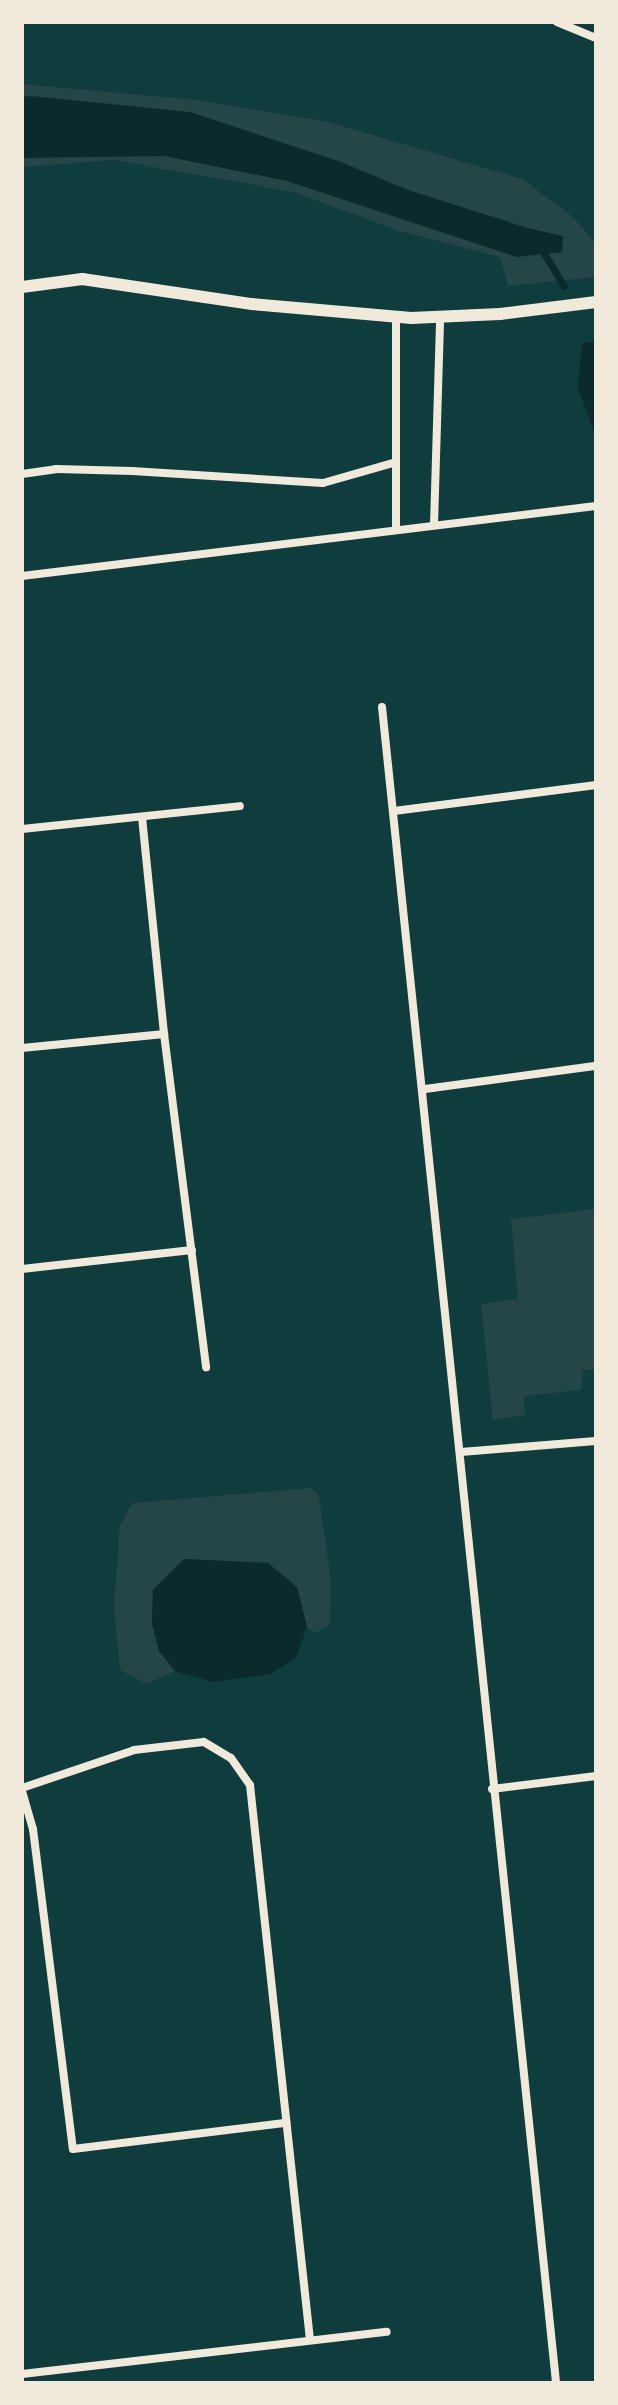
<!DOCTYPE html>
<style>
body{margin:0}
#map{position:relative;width:618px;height:2405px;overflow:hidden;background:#0f3d3e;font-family:"DM Sans",sans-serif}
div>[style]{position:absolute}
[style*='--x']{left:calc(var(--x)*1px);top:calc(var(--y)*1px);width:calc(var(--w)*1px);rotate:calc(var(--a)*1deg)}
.green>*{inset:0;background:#244646}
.water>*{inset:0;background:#0a2a2b}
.stream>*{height:7px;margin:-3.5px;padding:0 3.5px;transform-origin:3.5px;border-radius:3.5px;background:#0a2a2b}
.minor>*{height:8px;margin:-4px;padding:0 4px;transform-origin:4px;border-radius:4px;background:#f1e9da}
.tertiary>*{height:12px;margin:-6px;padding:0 6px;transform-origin:6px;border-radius:6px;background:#f1e9da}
span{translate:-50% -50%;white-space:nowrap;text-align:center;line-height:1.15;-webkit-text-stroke:7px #f1e9da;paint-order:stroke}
.frame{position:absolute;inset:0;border:24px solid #f1e9da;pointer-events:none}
</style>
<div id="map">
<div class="green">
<i style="clip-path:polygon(22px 84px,196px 100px,325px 121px,522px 179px,574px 218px,596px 244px,596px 277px,508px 286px,500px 257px,399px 231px,294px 192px,114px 160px,22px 167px)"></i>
<i style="clip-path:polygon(596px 1209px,596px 1370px,583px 1370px,581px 1390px,524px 1396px,525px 1415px,493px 1420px,481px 1304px,518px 1299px,511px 1219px)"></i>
<i style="clip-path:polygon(311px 1488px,319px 1496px,331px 1582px,330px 1625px,314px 1633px,307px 1627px,298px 1591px,268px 1563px,184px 1559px,153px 1590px,152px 1624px,159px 1651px,175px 1671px,147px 1684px,120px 1670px,114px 1606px,120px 1525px,133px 1503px)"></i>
</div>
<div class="water">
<i style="clip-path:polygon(31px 96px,190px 112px,341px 162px,408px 190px,528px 228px,563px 236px,562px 252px,517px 257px,287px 181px,164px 156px,22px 158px,22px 97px)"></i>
<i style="clip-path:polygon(596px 341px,596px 437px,578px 388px,582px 343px)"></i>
<i style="clip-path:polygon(184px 1559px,268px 1563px,297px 1587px,307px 1627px,296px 1658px,270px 1674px,213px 1682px,175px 1671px,159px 1651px,152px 1623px,153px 1590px)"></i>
</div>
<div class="stream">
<i style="--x:542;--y:250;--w:42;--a:58.6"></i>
</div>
<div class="minor">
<i style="--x:557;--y:22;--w:42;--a:22.3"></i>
<i style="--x:396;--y:317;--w:212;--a:90"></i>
<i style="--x:22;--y:474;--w:34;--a:-8"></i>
<i style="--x:56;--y:469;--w:76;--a:1.5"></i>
<i style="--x:132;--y:471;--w:191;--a:3.6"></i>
<i style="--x:323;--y:483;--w:76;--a:-16"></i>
<i style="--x:434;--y:525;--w:208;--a:-88.3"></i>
<i style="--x:22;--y:576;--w:578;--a:-6.95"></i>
<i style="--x:382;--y:707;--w:1685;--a:84.07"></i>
<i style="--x:394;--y:811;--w:204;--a:-7.3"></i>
<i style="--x:142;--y:817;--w:218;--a:84.2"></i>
<i style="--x:164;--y:1034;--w:336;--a:82.8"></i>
<i style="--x:22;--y:829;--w:219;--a:-6"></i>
<i style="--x:22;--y:1048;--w:143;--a:-5.6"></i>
<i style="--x:425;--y:1089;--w:173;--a:-7.7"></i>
<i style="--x:22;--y:1269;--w:171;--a:-6.4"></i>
<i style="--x:461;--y:1452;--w:135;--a:-4.7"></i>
<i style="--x:22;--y:1788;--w:118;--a:-18.7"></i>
<i style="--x:134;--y:1750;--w:70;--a:-6.5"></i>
<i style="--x:204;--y:1742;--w:31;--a:31"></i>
<i style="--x:231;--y:1758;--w:33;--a:55"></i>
<i style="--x:250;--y:1785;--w:558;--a:83.83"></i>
<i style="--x:492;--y:1789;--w:105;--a:-7.1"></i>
<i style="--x:22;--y:1791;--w:40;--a:74"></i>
<i style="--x:33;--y:1829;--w:322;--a:82.9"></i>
<i style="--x:73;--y:2149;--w:215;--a:-7"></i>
<i style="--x:22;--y:2374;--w:367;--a:-6.6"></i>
</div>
<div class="tertiary">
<i style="--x:22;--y:287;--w:61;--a:-7.6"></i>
<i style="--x:82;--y:279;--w:172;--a:8.4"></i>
<i style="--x:252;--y:304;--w:160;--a:5"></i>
<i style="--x:411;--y:318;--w:89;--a:-2.6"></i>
<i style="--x:500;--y:314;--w:97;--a:-7.1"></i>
</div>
<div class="frame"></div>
</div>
